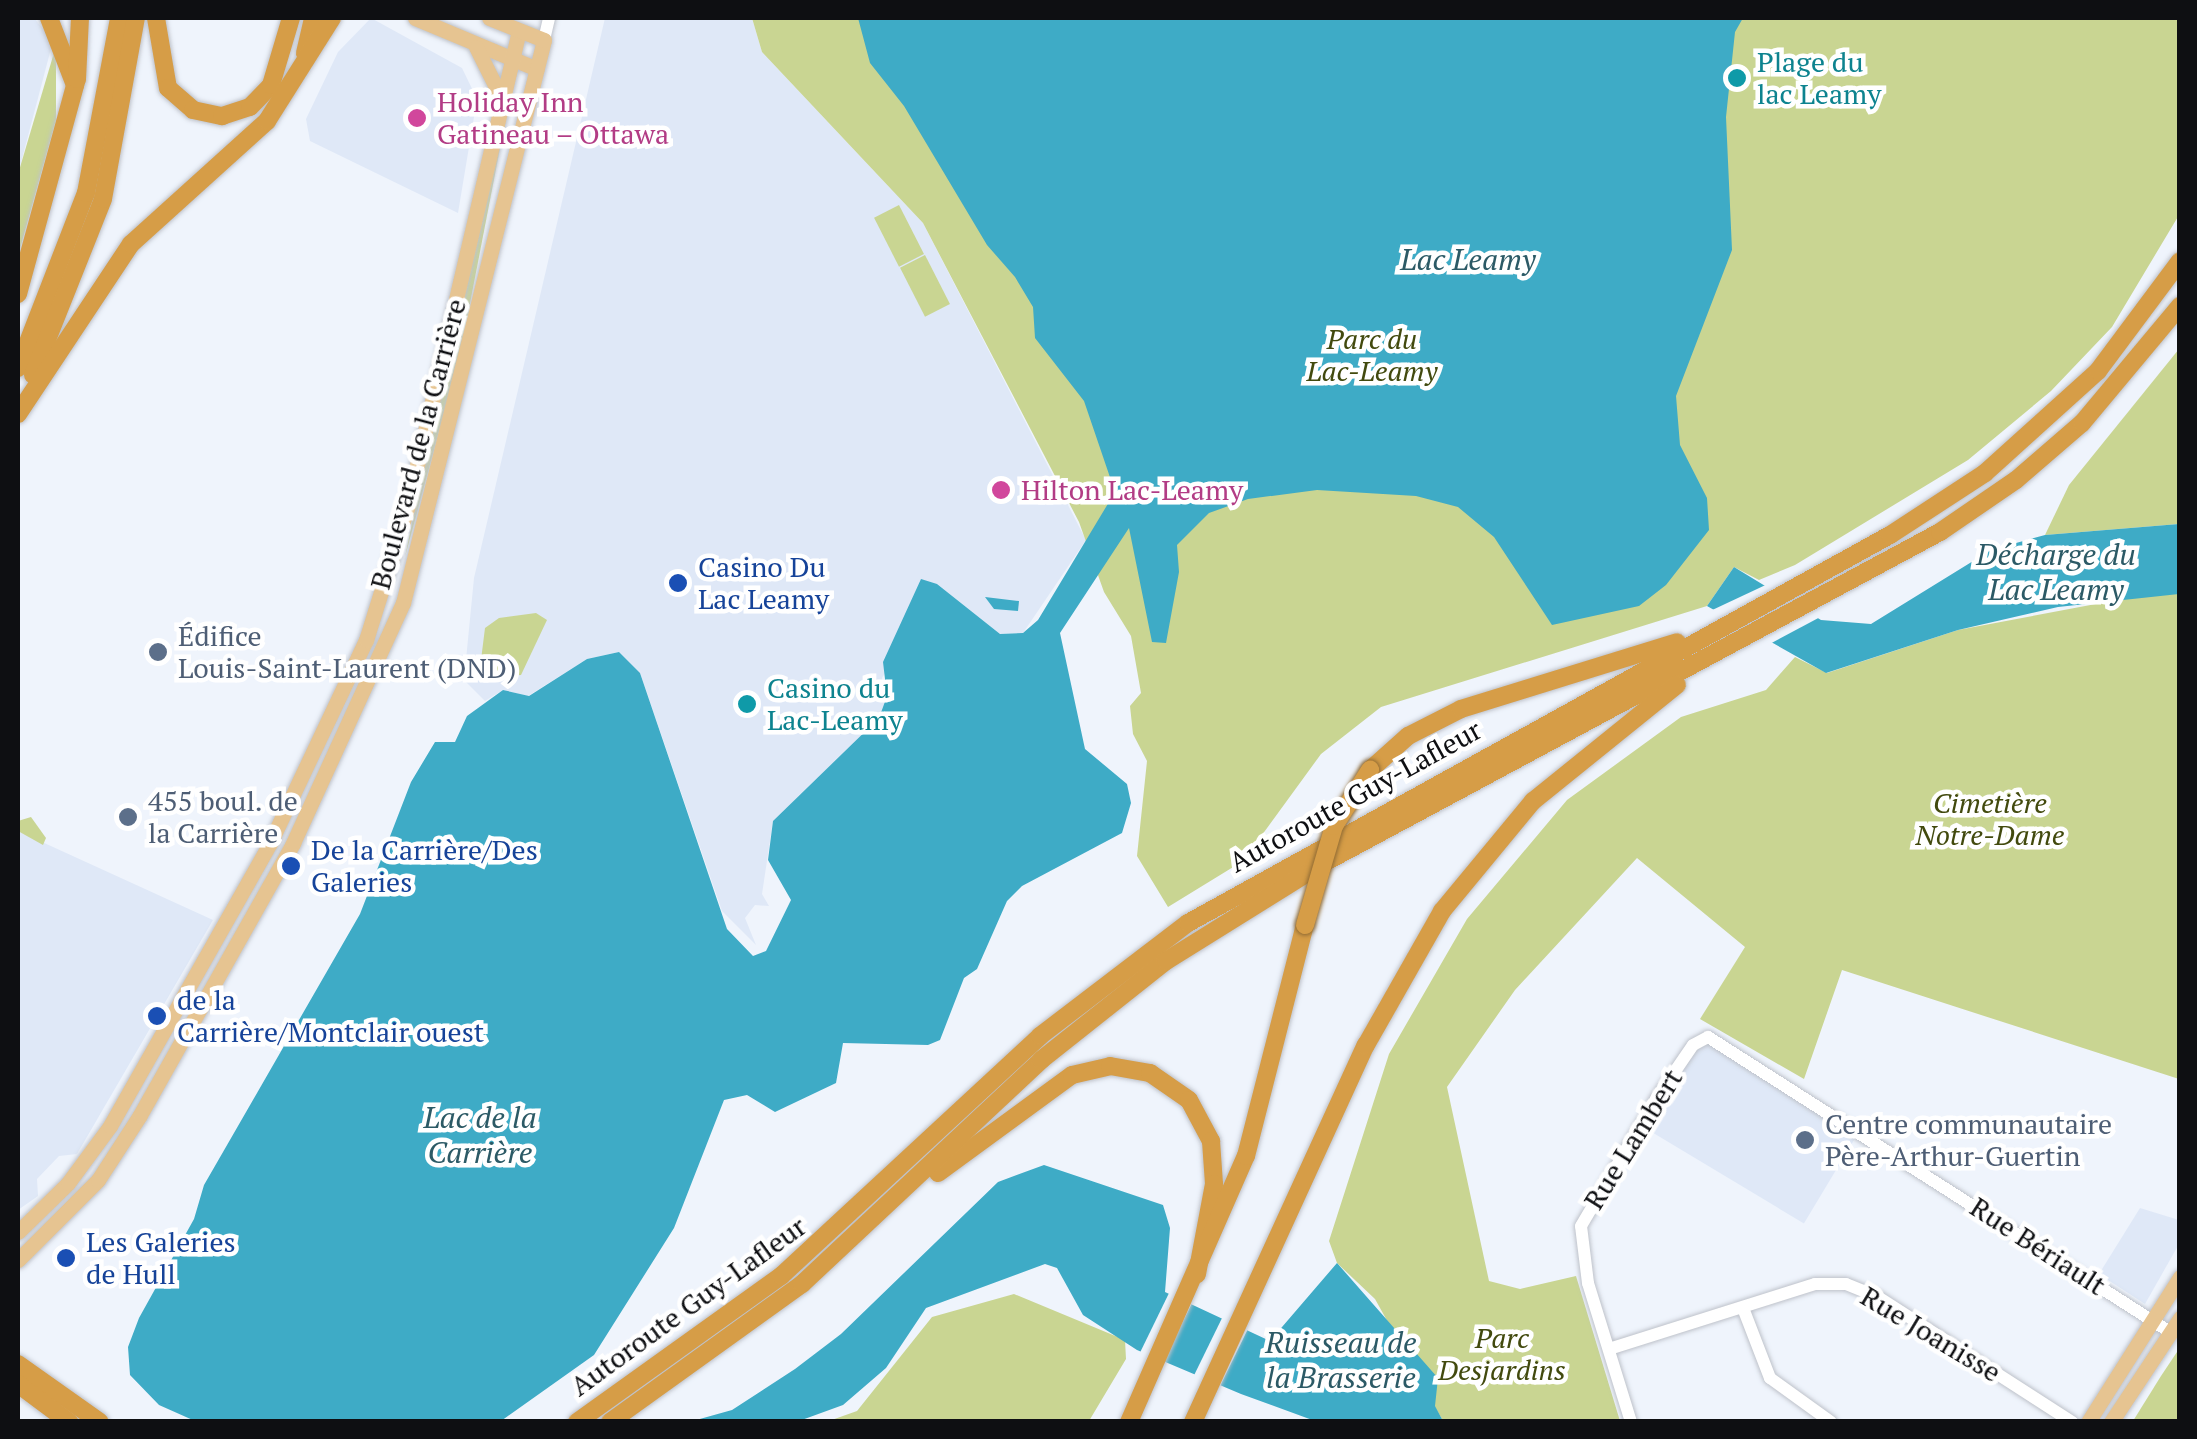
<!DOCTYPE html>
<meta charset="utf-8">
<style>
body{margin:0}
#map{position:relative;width:2197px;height:1439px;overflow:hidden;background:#eff4fc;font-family:"PT Serif",serif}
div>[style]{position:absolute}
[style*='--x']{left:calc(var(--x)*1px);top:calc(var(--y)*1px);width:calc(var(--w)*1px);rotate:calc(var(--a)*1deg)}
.built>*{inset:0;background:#dfe8f7;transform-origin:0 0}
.green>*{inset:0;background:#c9d592;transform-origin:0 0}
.water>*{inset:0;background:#3eabc6}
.pier>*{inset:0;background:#eff4fc;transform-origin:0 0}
.roads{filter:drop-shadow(0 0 2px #bec2ca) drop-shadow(0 0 2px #bec2ca)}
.minor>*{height:12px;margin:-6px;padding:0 6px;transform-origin:6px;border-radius:6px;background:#fff}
.major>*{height:15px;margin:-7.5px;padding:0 7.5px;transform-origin:7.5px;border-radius:7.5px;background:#e6c491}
.highway>*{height:18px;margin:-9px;padding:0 9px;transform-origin:9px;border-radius:9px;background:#d69d47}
.bridges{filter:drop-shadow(0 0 2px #906b34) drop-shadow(0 0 2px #906b34)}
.highway-bridge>*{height:18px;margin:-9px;padding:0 9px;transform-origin:9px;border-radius:9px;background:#d69d47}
.dots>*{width:28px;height:28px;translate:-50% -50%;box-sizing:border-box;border:5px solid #fff;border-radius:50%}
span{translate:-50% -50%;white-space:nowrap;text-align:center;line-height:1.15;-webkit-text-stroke:9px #fff;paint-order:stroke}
.culture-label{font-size:28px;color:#0d838f}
.left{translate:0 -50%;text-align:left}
.hotel-label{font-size:28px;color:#b23c85}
.park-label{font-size:28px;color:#424a0e;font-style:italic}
.street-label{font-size:28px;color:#0e0f12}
.transit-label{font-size:28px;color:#164399}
.service-label{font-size:28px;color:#4e5e75}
.water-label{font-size:30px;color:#2c5a66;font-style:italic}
.frame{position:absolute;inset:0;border:20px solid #0e0f12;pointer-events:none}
</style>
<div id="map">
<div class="built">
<i style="clip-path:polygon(18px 18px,34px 18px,53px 41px,18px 174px)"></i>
<i style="clip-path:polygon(371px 18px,462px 68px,477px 99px,458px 213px,310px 141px,306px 119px,338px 52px)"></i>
<i style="clip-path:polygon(605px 18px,752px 18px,762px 52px,923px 223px,1086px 540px,1023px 633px,1000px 634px,937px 584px,882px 678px,887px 696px,879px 718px,773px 821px,762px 894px,769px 906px,755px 905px,745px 918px,756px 945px,722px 911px,640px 673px,619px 652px,587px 659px,528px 696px,503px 690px,485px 701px,464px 680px,474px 578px)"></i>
<i style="clip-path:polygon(18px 831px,213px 920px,77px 1154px,59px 1156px,37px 1179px,38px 1196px,18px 1210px)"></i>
<i style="left:1703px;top:1038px;width:182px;height:107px;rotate:31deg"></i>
<i style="clip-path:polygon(2140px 1208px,2179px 1220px,2179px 1244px,2145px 1304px,2099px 1274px)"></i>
</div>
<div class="green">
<i style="clip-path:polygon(752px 18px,2179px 18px,2179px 215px,2112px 327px,2051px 391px,1968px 460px,1795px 565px,1759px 580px,1734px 567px,1707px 606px,1381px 707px,1321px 754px,1243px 861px,1168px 907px,1137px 856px,1147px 761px,1133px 734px,1130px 706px,1141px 693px,1131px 636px,1104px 592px,1079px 522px,923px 223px,762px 52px)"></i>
<i style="clip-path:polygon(56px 46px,56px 120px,18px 256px,18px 174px)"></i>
<i style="clip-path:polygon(513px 81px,461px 350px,405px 557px,425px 460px)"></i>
<i style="left:899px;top:205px;width:55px;height:28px;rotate:63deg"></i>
<i style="left:925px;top:255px;width:55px;height:28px;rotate:63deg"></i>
<i style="clip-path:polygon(2179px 349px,2179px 524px,2045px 535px,2069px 485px)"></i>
<i style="clip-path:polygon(2149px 594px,2179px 594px,2179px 1079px,1842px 970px,1804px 1079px,1700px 1019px,1745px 947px,1637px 858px,1515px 990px,1447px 1087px,1489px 1281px,1520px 1289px,1576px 1276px,1620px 1421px,1443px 1421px,1375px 1299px,1337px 1263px,1329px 1241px,1389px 1054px,1467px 919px,1567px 800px,1681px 717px,1766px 690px,1795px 657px,1827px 673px,1958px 630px)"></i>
<i style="clip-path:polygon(536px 613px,547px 620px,521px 675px,497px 677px,480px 668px,485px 628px,499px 618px)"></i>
<i style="clip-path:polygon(31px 817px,46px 838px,43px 845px,18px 831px,18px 821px)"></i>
<i style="clip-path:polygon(1014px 1294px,1125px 1340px,1126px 1359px,1089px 1421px,826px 1422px,857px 1411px,932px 1317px)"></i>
<i style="clip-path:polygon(2179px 1349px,2179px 1421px,2133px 1421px,2161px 1376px)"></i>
</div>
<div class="water">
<i style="clip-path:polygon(858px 18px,1743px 18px,1735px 32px,1726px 117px,1732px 250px,1676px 396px,1680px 445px,1707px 498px,1709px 530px,1666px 585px,1639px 606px,1552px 625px,1494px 537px,1458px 507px,1416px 496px,1317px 490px,1248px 499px,1209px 513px,1177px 545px,1179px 572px,1166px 643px,1152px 642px,1129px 528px,1060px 633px,1085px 749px,1127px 784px,1131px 803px,1122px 833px,1022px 886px,1007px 901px,977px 969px,964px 978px,940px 1040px,928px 1045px,843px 1043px,836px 1083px,775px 1112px,747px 1095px,724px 1100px,674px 1228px,594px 1355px,501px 1421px,195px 1421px,159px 1405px,130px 1375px,128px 1347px,139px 1318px,194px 1219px,204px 1185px,360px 914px,411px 782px,435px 742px,455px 742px,467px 716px,503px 690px,529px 696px,587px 659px,619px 652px,640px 673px,727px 929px,753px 956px,766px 951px,791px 900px,768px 860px,773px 821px,879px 718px,887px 696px,883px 662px,921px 579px,937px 584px,1000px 634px,1023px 633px,1038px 620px,1115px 492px,1084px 401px,1035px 338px,1033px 307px,1015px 277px,987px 245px,904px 106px,870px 63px)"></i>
<i style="clip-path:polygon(2179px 524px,2179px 594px,2058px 607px,1958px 630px,1826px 673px,1707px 606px,1734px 567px,1821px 620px,1871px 624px,1991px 550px,2045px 535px)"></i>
<i style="clip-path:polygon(985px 597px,1019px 601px,1018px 611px,994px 609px)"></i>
<i style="clip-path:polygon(1044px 1165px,1163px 1205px,1170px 1228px,1165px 1292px,1270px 1341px,1337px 1263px,1438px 1378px,1435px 1406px,1443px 1421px,1315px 1421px,1241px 1394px,1137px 1350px,1083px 1315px,1057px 1268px,1045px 1264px,926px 1308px,886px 1368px,843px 1405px,799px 1421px,689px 1422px,732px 1410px,795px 1369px,841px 1334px,998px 1182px)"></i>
</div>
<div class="pier">
<i style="clip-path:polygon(1772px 582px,1824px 615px,1766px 646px,1708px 612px)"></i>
<i style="left:1171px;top:1289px;width:25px;height:75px;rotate:26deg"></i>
<i style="left:1224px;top:1314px;width:28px;height:73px;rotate:26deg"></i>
</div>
<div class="roads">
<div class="minor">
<i style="--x:544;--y:40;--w:23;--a:-77"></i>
<i style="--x:1743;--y:1308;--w:75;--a:68.9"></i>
<i style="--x:1770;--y:1378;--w:75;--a:35.8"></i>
<i style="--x:1609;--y:1349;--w:216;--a:-17.5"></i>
<i style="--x:1815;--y:1284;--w:31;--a:0"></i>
<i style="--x:1846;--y:1284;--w:35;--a:22"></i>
<i style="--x:1878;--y:1297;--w:231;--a:32.8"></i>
<i style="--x:1631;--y:1422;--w:145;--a:-107.2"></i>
<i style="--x:1588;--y:1283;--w:57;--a:-97"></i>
<i style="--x:1581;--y:1226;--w:147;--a:-59.4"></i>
<i style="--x:1656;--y:1099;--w:65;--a:-55.6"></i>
<i style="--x:1693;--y:1045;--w:17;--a:-28"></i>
<i style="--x:1708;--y:1037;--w:548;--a:32.56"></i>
</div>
<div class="major">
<i style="--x:415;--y:18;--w:132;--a:22.7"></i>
<i style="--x:476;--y:47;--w:58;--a:63.4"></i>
<i style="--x:18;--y:1232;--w:70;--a:-44.4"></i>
<i style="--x:68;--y:1183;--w:71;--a:-53.6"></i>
<i style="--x:110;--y:1126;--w:325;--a:-60.5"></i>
<i style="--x:270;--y:843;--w:225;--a:-64.7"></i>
<i style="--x:366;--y:640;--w:138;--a:-72.7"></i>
<i style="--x:407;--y:508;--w:490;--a:-76.8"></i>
<i style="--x:18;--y:1260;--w:113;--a:-45"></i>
<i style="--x:98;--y:1180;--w:77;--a:-57.1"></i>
<i style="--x:140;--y:1115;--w:312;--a:-60.6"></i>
<i style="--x:293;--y:843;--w:264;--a:-65.4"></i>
<i style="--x:403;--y:603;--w:580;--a:-75.94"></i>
<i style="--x:544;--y:40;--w:59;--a:-158.2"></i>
<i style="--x:2088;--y:1422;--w:172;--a:-57.6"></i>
<i style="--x:2111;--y:1422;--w:125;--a:-56.4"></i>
</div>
<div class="highway">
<i style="--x:49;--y:18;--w:72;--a:68.8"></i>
<i style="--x:156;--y:18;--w:71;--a:80.3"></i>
<i style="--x:168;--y:88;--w:33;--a:41"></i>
<i style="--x:193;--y:110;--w:30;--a:12"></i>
<i style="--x:222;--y:116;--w:29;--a:-18"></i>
<i style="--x:250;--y:107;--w:30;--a:-46"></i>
<i style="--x:271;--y:85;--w:70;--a:-73.4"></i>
<i style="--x:305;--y:53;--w:36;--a:-77"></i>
<i style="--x:18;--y:294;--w:223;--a:-74.7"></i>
<i style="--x:77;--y:79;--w:61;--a:-87.2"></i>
<i style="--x:18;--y:368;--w:188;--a:-68.8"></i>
<i style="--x:86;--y:193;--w:178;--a:-79.3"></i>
<i style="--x:33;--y:375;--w:189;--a:-68.3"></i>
<i style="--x:103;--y:199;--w:184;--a:-79.7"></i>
<i style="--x:18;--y:414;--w:204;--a:-56.4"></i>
<i style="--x:131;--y:244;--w:183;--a:-42.1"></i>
<i style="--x:267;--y:121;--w:122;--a:-57.7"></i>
<i style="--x:1370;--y:770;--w:51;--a:-41.8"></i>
<i style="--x:1408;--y:736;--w:59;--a:-27"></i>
<i style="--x:1461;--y:709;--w:226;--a:-17.2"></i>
<i style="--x:938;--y:1173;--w:166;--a:-36.2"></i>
<i style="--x:1072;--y:1075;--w:39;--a:-13"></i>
<i style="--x:1110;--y:1066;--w:41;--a:9.9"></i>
<i style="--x:1150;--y:1073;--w:47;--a:34.7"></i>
<i style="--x:1189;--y:1100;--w:47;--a:61.8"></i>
<i style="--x:1211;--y:1141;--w:43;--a:86"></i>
<i style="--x:1214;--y:1184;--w:92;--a:100.7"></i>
<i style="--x:18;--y:1364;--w:100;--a:35.3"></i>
<i style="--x:18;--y:1384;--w:64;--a:36.7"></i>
<i style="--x:577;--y:1422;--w:251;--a:-35.6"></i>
<i style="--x:781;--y:1276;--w:353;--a:-42.8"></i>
<i style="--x:1040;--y:1036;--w:186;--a:-37.4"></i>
<i style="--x:1188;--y:923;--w:802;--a:-28.93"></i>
<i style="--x:1890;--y:535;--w:113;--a:-33.1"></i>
<i style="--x:1985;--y:473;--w:152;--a:-42.1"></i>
<i style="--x:2098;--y:371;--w:137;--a:-53.3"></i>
<i style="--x:610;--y:1422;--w:236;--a:-35.7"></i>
<i style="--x:802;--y:1284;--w:328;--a:-43.1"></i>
<i style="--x:1041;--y:1060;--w:159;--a:-38.4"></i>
<i style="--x:1166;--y:961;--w:181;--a:-31.9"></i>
<i style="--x:1320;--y:865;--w:704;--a:-28.24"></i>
<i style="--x:1940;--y:532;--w:92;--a:-34.4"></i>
<i style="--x:2016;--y:480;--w:87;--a:-40.8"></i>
<i style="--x:2082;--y:423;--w:153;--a:-50.1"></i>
<i style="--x:1129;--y:1422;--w:291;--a:-66.3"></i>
<i style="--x:1246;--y:1156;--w:238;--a:-75.7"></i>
<i style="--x:1193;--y:1422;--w:415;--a:-65.4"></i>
<i style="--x:1366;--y:1045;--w:154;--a:-60.4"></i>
<i style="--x:1442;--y:911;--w:143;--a:-50.4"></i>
<i style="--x:1533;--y:801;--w:185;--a:-38.9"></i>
</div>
</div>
<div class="bridges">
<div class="highway-bridge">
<i style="--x:1305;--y:925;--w:103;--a:-73.7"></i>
<i style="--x:1334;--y:826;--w:67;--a:-57.3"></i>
</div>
</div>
<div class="dots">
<i style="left:1737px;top:78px;background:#0f9aa8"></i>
<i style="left:417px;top:118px;background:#d1479c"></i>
<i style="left:1001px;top:490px;background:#d1479c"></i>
<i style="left:678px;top:583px;background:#1a4fb4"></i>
<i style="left:158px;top:652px;background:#5c6f8a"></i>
<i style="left:747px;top:704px;background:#0f9aa8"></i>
<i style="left:128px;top:817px;background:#5c6f8a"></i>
<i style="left:291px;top:866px;background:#1a4fb4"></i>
<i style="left:157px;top:1016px;background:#1a4fb4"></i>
<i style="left:1805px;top:1140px;background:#5c6f8a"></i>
<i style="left:66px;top:1258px;background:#1a4fb4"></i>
</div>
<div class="culture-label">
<span class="left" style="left:1757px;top:78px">Plage du<br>lac Leamy</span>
<span class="left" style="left:767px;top:704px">Casino du<br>Lac-Leamy</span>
</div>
<div class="hotel-label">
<span class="left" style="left:437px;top:118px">Holiday Inn<br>Gatineau – Ottawa</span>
<span class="left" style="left:1021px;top:490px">Hilton Lac-Leamy</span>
</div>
<div class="park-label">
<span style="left:1372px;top:355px">Parc du<br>Lac-Leamy</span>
<span style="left:1990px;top:819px">Cimetière<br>Notre-Dame</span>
<span style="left:1502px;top:1354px">Parc<br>Desjardins</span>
</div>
<div class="street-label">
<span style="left:418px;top:444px;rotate:-75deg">Boulevard de la Carrière</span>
<span style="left:1355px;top:796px;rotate:-29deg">Autoroute Guy-Lafleur</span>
<span style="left:1633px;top:1139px;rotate:-58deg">Rue Lambert</span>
<span style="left:2038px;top:1246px;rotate:33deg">Rue Bériault</span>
<span style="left:688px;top:1306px;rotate:-36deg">Autoroute Guy-Lafleur</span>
<span style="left:1931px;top:1334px;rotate:31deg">Rue Joanisse</span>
</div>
<div class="transit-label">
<span class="left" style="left:698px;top:583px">Casino Du<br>Lac Leamy</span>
<span class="left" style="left:311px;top:866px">De la Carrière/Des<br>Galeries</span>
<span class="left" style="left:177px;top:1016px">de la<br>Carrière/Montclair ouest</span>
<span class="left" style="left:86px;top:1258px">Les Galeries<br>de Hull</span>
</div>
<div class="service-label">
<span class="left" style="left:178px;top:652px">Édifice<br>Louis-Saint-Laurent (DND)</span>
<span class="left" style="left:148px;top:817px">455 boul. de<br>la Carrière</span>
<span class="left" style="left:1825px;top:1140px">Centre communautaire<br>Père-Arthur-Guertin</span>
</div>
<div class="water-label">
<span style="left:1468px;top:259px">Lac Leamy</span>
<span style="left:2056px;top:571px">Décharge du<br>Lac Leamy</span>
<span style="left:480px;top:1134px">Lac de la<br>Carrière</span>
<span style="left:1341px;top:1359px">Ruisseau de<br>la Brasserie</span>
</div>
<div class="frame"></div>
</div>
